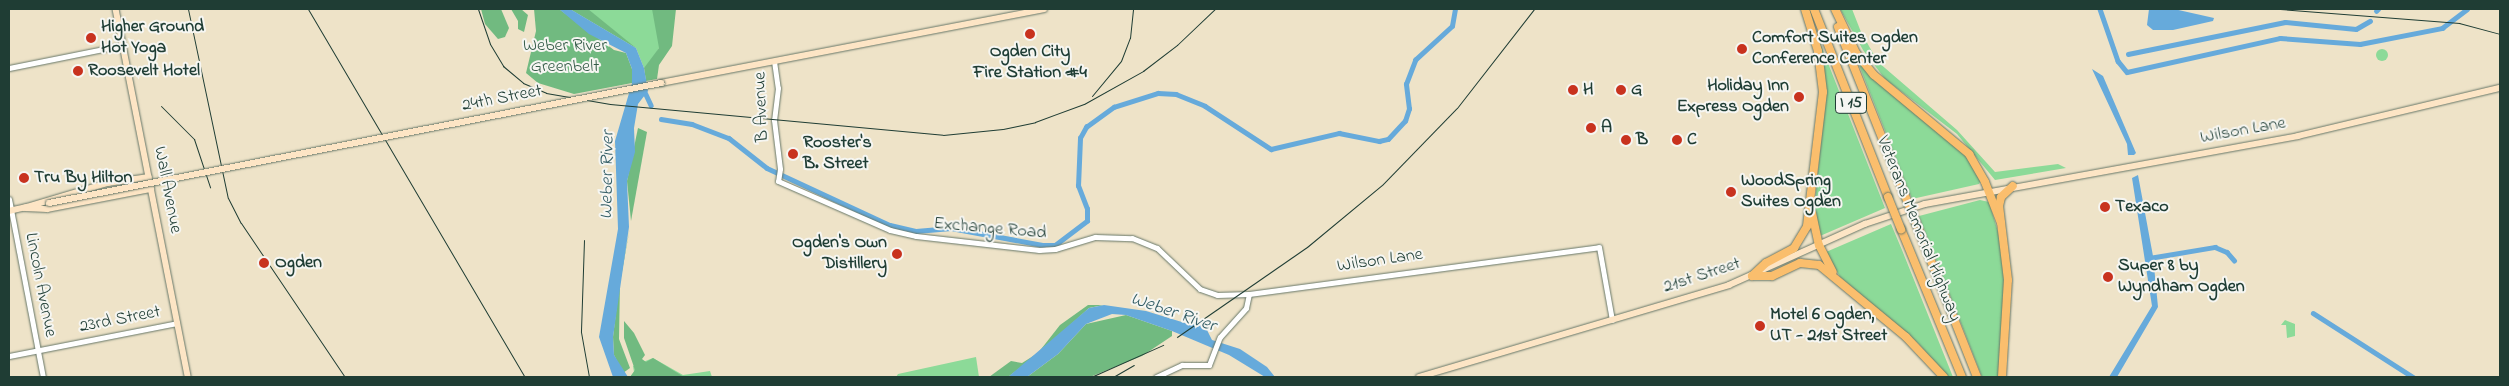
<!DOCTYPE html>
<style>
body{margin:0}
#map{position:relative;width:2509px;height:386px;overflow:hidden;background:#eee3c8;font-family:"Indie Flower",sans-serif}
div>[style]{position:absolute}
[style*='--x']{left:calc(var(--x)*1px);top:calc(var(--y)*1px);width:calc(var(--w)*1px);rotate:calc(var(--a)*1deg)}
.green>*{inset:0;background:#8cda98}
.round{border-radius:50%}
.forest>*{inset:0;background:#71ba80}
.water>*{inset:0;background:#66aadb}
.canal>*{height:4.5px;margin:-2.25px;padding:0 2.25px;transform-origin:2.25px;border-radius:2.25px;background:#66aadb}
.roads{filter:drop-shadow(0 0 1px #677768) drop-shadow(0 0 1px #677768)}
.tertiary>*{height:5px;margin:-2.5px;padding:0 2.5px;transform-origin:2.5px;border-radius:2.5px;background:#fff}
.secondary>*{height:5.5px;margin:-2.75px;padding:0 2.75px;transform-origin:2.75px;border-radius:2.75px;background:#fde5c5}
.motorway>*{height:8px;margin:-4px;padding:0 4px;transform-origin:4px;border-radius:4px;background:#fabe6d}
.rail>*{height:1px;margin:-0.5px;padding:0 0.5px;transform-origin:0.5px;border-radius:0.5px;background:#1f3d34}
.bridges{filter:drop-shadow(0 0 1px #677768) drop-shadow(0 0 1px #677768)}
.secondary-bridge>*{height:5.5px;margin:-2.75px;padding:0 2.75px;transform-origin:2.75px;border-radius:2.75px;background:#fde5c5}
.motorway-bridge>*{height:8px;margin:-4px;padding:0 4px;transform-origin:4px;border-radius:4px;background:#fabe6d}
.dots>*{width:14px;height:14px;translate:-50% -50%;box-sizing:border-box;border:2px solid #f6f6f2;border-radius:50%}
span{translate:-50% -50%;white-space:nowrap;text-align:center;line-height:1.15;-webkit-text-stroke:4px #f6f6f2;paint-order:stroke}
.shield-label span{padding:1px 4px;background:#f6f6f2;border:1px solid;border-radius:4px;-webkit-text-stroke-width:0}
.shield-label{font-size:16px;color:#1f3d34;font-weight:700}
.poi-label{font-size:18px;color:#1f3d34;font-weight:700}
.left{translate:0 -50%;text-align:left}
.right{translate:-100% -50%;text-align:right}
.park-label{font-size:18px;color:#355c48}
.street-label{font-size:18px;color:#1f3d34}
.water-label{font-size:19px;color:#345e66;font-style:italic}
.frame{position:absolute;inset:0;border:10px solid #1f3d34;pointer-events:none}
</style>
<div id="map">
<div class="green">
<i style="clip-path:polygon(570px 9px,683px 9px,675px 10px,659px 48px,650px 65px,644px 68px,636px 48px)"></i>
<i style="clip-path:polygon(1840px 9px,1852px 9px,1861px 32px,1878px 62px,1957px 130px,1995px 172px,2058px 164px,2066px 168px,1995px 180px,1957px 134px,1885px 79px,1863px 50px)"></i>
<i style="clip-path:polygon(1815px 30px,1885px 208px,1820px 236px,1814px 212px,1826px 91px)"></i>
<i class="round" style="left:2376px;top:49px;width:12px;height:12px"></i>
<i style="clip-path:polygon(1855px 55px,1961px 149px,1981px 180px,1979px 184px,1912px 199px)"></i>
<i style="clip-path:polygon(1980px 200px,1989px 202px,2002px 245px,2005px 290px,1998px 377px,1982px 377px,1919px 216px)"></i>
<i style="clip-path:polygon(1891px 224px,1902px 250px,1953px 377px,1948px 377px,1918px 343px,1840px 277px,1826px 252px)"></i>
<i style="clip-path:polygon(2285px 320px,2295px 324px,2295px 336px,2287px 338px,2286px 325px,2281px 325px)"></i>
<i style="clip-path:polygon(976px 357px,979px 377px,896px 377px,898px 374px)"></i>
<i style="clip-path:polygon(653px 358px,683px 375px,710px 371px,712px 377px,630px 377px,634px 372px,633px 366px)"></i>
</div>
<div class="forest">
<i style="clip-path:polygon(481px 9px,501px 9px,509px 28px,505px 37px,498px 39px,485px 24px)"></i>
<i style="clip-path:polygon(511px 9px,521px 9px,528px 15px,524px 32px,518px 29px,518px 21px)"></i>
<i style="clip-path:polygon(534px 9px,559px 9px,614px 50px,626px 53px,632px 69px,632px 83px,574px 94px,538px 83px,526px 73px,536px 31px)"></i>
<i style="clip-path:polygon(570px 9px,588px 9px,636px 48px)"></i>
<i style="clip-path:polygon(652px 9px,676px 9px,672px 46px,659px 65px,657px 79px,646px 81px,644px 68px,659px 48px)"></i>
<i style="clip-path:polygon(638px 128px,647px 132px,631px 221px,627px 181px)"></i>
<i style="clip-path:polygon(630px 227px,620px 283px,619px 339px,630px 368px,623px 373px,614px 355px,613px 337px,620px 279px)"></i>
<i style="clip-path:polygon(1088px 305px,1103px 305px,1089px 308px,1039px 353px,1008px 377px,989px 377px,1011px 361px,1022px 363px,1038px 353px,1060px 325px)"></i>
<i style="clip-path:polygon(1126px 315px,1172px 331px,1172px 336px,1142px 356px,1090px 377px,1027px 377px,1058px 354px,1086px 324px)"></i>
<i style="clip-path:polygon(624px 321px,634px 333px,645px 355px,642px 359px,646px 362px,653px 358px,684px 377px,630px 377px,635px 370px,624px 338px)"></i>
</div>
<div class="water">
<i style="clip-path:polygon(559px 9px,570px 9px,636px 48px,644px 68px,648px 91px,638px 104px,634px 128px,635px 152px,627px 181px,629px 227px,613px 337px,614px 355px,628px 377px,613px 377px,599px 337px,618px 229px,615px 141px,632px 83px,632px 69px,626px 53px,589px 34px)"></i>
<i style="clip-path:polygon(2149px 9px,2174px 9px,2214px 18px,2213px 21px,2173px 30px,2153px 30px,2147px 25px)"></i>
<i style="clip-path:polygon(2092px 69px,2103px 76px,2136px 153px,2134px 155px,2128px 155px,2127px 144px)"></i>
<i style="clip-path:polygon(2138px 175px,2153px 256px,2158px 307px,2117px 377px,2109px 377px,2152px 306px,2132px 178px)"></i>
<i style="clip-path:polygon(1104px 305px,1146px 311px,1185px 323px,1193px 321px,1206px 328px,1212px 340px,1240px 349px,1267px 367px,1275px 377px,1265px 377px,1229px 355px,1172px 331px,1126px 315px,1112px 314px,1086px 324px,1058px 354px,1027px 377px,1008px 377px,1089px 308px)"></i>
</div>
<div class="canal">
<i style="--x:2100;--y:9;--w:55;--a:70.9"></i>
<i style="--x:2118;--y:61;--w:14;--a:51"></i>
<i style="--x:2127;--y:72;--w:157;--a:-12.5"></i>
<i style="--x:2280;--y:38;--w:80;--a:4.3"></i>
<i style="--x:2360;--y:44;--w:84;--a:-11"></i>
<i style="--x:2442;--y:28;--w:31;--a:-37"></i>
<i style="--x:2376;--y:11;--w:3;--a:-45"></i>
<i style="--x:2128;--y:54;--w:160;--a:-11.5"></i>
<i style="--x:2285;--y:22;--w:71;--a:5.6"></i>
<i style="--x:2356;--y:29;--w:16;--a:-30"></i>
<i style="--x:643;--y:88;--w:19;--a:65"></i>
<i style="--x:661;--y:119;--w:31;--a:9"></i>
<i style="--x:692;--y:124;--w:40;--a:21"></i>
<i style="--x:729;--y:138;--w:48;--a:38.3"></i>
<i style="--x:767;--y:168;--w:136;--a:24.9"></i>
<i style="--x:890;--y:225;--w:27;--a:13"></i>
<i style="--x:916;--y:231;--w:35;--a:-5"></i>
<i style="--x:951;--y:228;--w:94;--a:10.5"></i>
<i style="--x:1043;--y:245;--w:12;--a:0"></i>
<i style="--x:1055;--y:245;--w:40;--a:-37"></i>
<i style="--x:1087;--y:221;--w:12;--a:-90"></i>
<i style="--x:1087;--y:209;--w:25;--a:-111"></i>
<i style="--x:1078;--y:186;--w:48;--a:-87.6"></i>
<i style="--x:1080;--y:138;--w:13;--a:-61"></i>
<i style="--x:1086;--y:127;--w:34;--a:-36"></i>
<i style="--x:1114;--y:107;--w:46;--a:-17.7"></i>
<i style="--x:1158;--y:93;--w:18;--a:3"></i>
<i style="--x:1176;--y:94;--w:31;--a:22"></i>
<i style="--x:1205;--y:106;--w:79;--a:33.1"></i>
<i style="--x:1271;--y:149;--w:70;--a:-13.2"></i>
<i style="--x:1339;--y:133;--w:41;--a:11.3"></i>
<i style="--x:1379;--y:141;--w:9;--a:-13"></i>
<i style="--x:1388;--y:139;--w:25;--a:-47"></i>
<i style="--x:1405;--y:121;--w:13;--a:-72"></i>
<i style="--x:1409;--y:109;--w:25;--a:-97"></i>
<i style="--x:1406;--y:84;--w:26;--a:-69"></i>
<i style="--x:1415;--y:60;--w:50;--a:-42.6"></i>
<i style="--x:1452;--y:26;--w:17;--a:-80"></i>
<i style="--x:2149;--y:258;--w:67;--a:-9.5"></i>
<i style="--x:2215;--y:247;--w:13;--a:23"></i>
<i style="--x:2227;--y:252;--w:11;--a:49"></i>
<i style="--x:2313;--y:313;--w:119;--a:32.6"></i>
</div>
<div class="roads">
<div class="tertiary">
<i style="--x:774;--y:61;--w:27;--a:82"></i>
<i style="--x:778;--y:88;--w:32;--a:97"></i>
<i style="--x:774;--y:120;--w:49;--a:83"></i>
<i style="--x:780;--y:169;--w:12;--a:99"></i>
<i style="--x:778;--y:181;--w:122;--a:23.6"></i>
<i style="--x:890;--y:230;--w:27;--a:13"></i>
<i style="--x:916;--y:236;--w:124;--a:6.5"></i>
<i style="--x:1039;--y:250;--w:16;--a:-4"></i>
<i style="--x:1055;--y:249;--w:42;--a:-16.7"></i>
<i style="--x:1095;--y:237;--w:37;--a:2"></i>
<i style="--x:1132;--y:238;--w:27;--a:22"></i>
<i style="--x:1157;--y:248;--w:59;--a:43.6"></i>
<i style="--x:1200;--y:289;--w:18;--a:19"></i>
<i style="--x:1217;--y:295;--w:32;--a:-2"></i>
<i style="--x:1249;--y:294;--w:353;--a:-7.6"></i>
<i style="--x:1599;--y:247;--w:74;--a:79.9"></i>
<i style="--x:9;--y:68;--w:116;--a:-11.4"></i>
<i style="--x:9;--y:199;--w:181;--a:79.2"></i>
<i style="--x:9;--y:356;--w:171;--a:-11.1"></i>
<i style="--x:1156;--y:377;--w:29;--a:-25"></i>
<i style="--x:1182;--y:365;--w:27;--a:0"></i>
<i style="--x:1209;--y:365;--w:30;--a:-69"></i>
<i style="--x:1220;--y:337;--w:39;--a:-48"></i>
<i style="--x:1246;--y:308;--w:14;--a:-78"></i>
</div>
<div class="secondary">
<i style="--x:116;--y:9;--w:375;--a:78.9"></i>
<i style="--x:661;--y:83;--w:390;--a:-10.9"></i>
<i style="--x:24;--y:208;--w:88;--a:-16.6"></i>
<i style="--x:108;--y:183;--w:41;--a:-8.3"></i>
<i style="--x:26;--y:208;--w:21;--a:3"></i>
<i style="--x:47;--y:209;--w:106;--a:-10.9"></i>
<i style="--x:9;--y:211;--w:18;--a:-13"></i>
<i style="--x:1419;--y:377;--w:323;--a:-16.5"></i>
<i style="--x:1729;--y:285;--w:149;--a:-24.2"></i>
<i style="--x:1865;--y:224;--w:63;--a:-18.4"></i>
<i style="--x:1925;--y:204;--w:379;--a:-10.3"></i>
<i style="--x:2298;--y:136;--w:208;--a:-13.4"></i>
</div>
<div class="motorway">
<i style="--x:1814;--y:9;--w:202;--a:68.5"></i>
<i style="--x:1835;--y:9;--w:49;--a:64.5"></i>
<i style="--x:1856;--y:53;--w:28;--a:51"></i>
<i style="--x:1874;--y:75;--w:124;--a:39.7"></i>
<i style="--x:1969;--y:154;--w:32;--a:60"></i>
<i style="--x:1985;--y:182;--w:44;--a:68.7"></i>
<i style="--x:1838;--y:27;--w:179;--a:68.3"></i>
<i style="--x:1812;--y:213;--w:33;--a:78"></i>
<i style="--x:1819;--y:245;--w:30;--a:63"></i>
<i style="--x:1916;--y:223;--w:166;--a:68.4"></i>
<i style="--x:1901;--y:229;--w:160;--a:67.6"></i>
<i style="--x:1752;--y:276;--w:19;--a:-43"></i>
<i style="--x:1766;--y:263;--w:32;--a:-28"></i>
<i style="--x:1794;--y:248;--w:26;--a:-59"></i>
<i style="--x:1807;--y:226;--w:135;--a:-83.2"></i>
<i style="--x:1823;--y:92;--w:41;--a:-97"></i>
<i style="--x:1818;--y:51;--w:44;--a:-107.2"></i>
<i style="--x:1752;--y:276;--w:20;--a:0"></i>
<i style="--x:1772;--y:276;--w:31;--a:-25"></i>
<i style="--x:1800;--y:263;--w:19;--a:6"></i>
<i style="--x:1819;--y:265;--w:113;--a:39.6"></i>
<i style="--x:1906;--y:337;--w:55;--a:46.5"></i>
<i style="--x:2002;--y:377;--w:97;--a:-86.5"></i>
<i style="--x:2008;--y:280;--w:75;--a:-96.9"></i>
<i style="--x:1999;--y:206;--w:9;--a:-77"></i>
<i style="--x:2001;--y:197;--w:16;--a:-43"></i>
</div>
</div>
<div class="rail">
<i style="--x:188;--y:9;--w:193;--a:78.1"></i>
<i style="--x:228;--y:198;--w:28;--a:63"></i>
<i style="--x:241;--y:223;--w:186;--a:56"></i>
<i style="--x:308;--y:9;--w:427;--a:59.5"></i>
<i style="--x:478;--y:9;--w:37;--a:71"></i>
<i style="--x:490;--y:44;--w:26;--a:59"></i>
<i style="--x:503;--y:66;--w:26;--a:40"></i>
<i style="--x:523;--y:83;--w:25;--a:23"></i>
<i style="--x:546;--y:93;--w:65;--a:9.8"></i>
<i style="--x:610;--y:104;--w:334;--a:5.3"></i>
<i style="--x:943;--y:135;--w:60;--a:-5.7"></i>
<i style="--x:1003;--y:129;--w:33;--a:-12"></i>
<i style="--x:1035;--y:122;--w:52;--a:-20.2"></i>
<i style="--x:1084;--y:104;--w:68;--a:-29.2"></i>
<i style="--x:1143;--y:71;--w:43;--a:-37.4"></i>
<i style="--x:1177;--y:45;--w:52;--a:-43.5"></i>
<i style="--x:2280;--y:9;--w:180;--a:4.5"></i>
<i style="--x:2459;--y:23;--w:42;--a:15"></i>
<i style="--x:1092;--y:96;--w:45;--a:-50.4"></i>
<i style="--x:1121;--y:61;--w:25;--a:-69"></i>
<i style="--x:1130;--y:38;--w:29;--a:-84"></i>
<i style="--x:161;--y:106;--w:47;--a:45"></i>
<i style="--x:194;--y:139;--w:51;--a:71.6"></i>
<i style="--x:584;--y:240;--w:92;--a:91.9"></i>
<i style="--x:581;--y:332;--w:46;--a:79.9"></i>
<i style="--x:1177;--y:337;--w:158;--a:-34.7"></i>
<i style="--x:1307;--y:247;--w:97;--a:-39.6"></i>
<i style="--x:1382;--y:185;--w:107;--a:-45.8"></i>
<i style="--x:1457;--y:108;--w:125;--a:-52.1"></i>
<i style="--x:1091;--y:377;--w:79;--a:-24"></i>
<i style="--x:1113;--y:377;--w:24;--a:-30"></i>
</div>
<div class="bridges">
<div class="secondary-bridge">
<i style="--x:49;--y:203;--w:624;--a:-11.09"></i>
</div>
<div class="motorway-bridge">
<i style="--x:1904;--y:193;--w:32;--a:68"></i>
<i style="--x:1888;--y:197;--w:35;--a:68"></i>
</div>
</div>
<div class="dots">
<i style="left:1030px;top:34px;background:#c8321e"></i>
<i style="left:91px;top:38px;background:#c8321e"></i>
<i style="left:1742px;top:49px;background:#c8321e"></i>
<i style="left:78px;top:71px;background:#c8321e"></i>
<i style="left:1573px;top:90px;background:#c8321e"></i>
<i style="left:1621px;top:90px;background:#c8321e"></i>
<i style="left:1799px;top:97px;background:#c8321e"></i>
<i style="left:1591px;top:128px;background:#c8321e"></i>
<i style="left:1626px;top:140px;background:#c8321e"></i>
<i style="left:1677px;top:140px;background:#c8321e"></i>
<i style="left:793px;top:154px;background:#c8321e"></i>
<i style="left:24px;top:178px;background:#c8321e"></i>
<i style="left:1731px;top:192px;background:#c8321e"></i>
<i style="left:2105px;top:207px;background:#c8321e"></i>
<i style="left:897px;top:254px;background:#c8321e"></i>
<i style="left:264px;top:263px;background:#c8321e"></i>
<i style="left:2108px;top:277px;background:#c8321e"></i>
<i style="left:1760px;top:326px;background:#c8321e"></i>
</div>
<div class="shield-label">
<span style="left:1851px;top:103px">I 15</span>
</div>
<div class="poi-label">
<span class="left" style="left:101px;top:38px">Higher Ground<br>Hot Yoga</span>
<span class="left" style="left:1752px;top:49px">Comfort Suites Ogden<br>Conference Center</span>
<span style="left:1030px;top:63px">Ogden City<br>Fire Station #4</span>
<span class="left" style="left:88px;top:71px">Roosevelt Hotel</span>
<span class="right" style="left:1789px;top:97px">Holiday Inn<br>Express Ogden</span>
<span class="left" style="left:1583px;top:90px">H</span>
<span class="left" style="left:1631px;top:90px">G</span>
<span class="left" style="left:1601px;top:128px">A</span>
<span class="left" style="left:1636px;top:140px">B</span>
<span class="left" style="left:1687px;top:140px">C</span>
<span class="left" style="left:803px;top:154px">Rooster's<br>B. Street</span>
<span class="left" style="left:34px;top:178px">Tru By Hilton</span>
<span class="left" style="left:1741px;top:192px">WoodSpring<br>Suites Ogden</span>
<span class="left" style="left:2115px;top:207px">Texaco</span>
<span class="right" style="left:887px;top:254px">Ogden's Own<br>Distillery</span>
<span class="left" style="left:275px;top:263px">Ogden</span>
<span class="left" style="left:2118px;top:277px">Super 8 by<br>Wyndham Ogden</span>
<span class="left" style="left:1770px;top:326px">Motel 6 Ogden,<br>UT - 21st Street</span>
</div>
<div class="park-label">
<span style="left:565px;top:57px">Weber River<br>Greenbelt</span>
</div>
<div class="street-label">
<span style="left:502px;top:99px;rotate:-11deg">24th Street</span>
<span style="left:762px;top:107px;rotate:-92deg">B Avenue</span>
<span style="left:2243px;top:131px;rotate:-10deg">Wilson Lane</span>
<span style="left:167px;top:190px;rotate:79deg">Wall Avenue</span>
<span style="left:990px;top:229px;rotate:5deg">Exchange Road</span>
<span style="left:1918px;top:229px;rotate:68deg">Veterans Memorial Highway</span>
<span style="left:1380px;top:261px;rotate:-8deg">Wilson Lane</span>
<span style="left:1702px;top:276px;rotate:-18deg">21st Street</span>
<span style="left:40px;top:285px;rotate:79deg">Lincoln Avenue</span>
<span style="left:120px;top:320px;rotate:-11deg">23rd Street</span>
</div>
<div class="water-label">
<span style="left:608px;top:175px;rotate:-89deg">Weber River</span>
<span style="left:1173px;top:313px;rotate:19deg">Weber River</span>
</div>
<div class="frame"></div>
</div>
